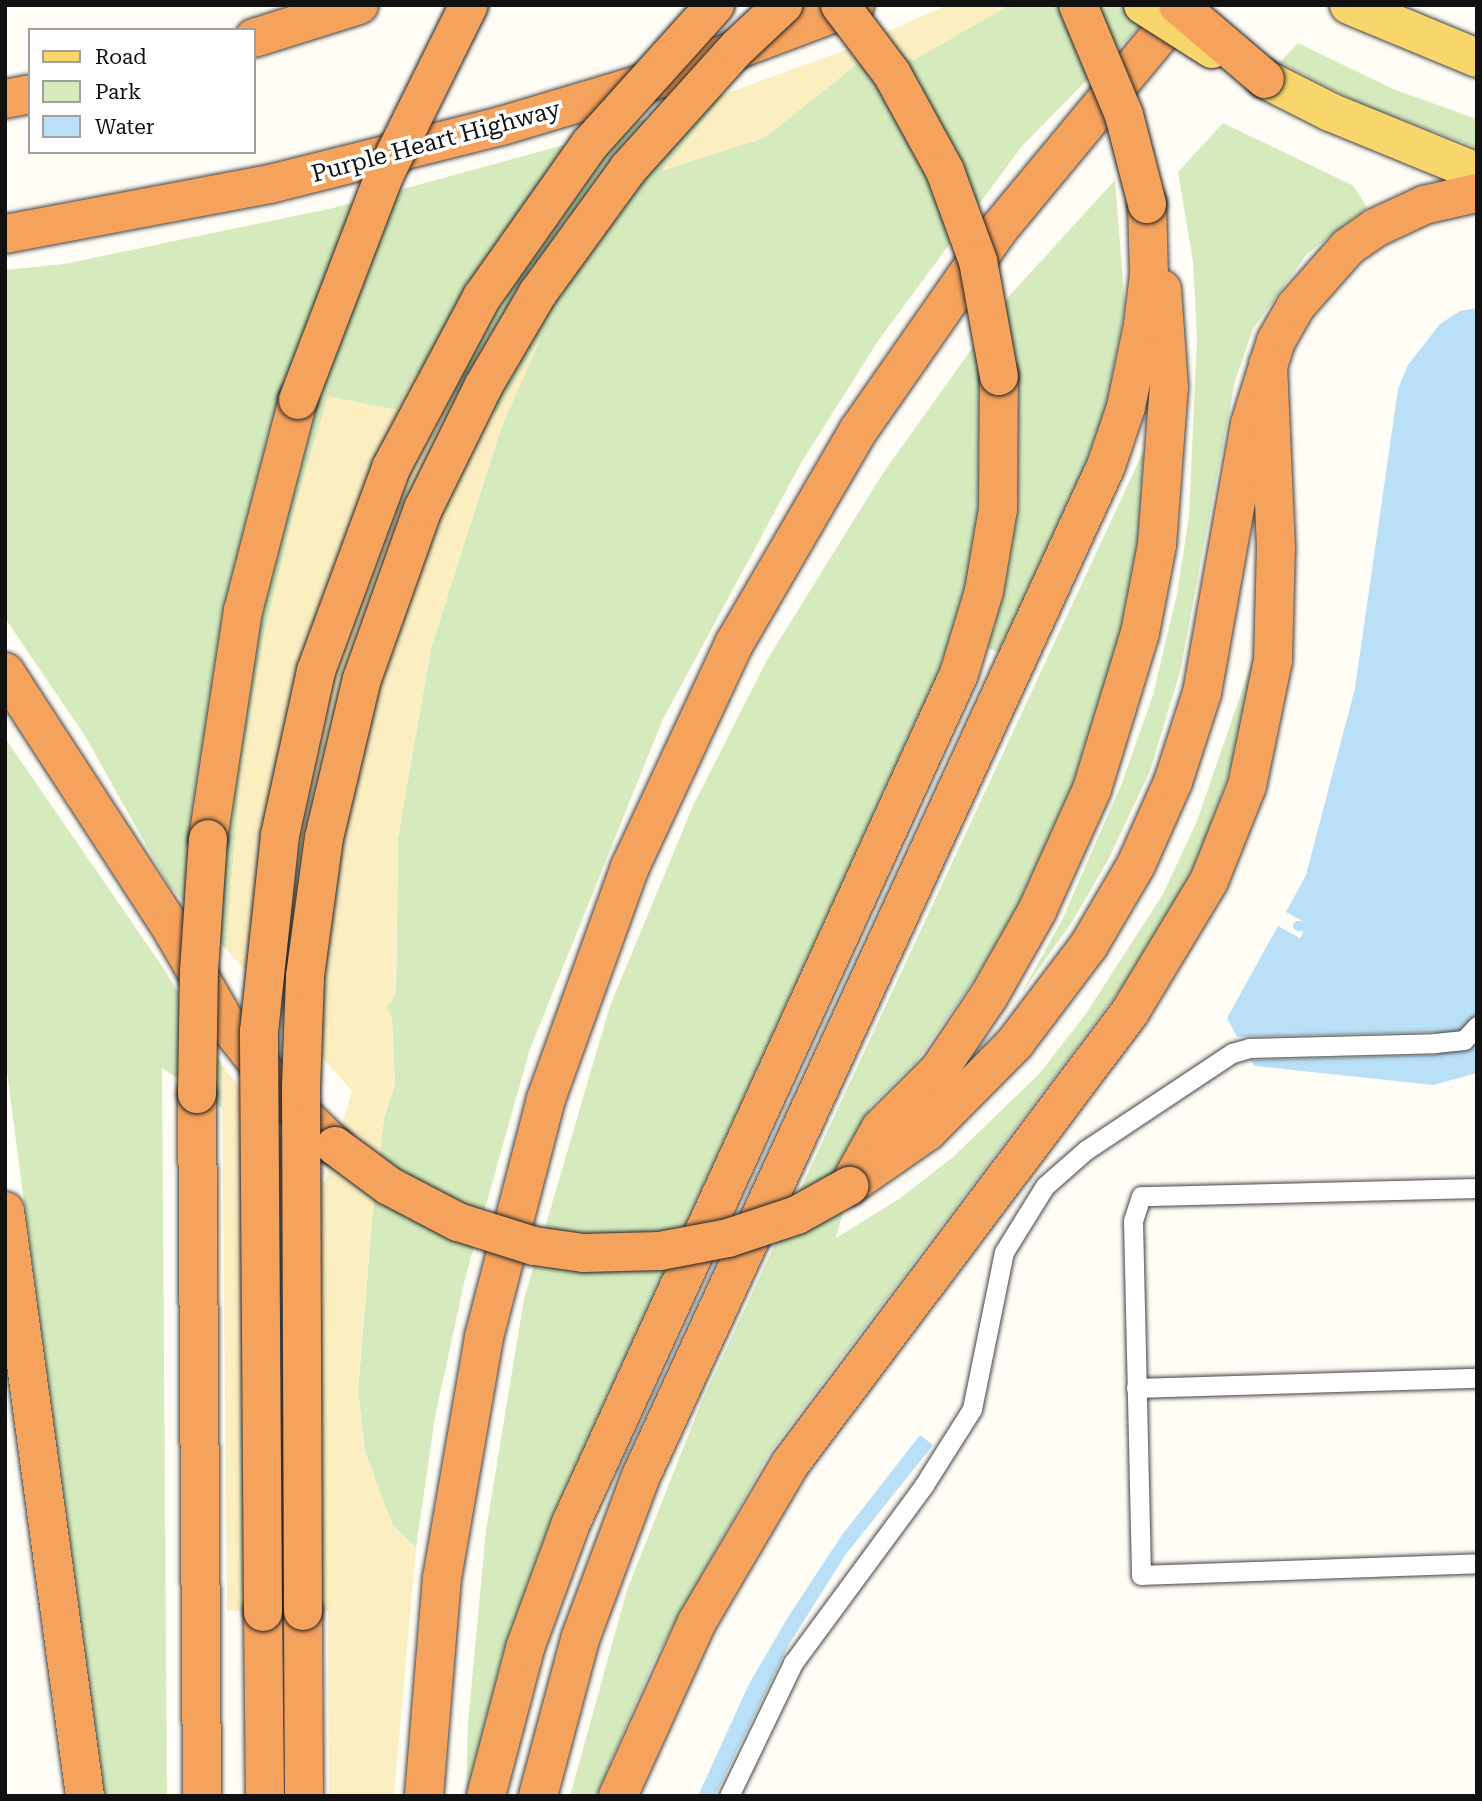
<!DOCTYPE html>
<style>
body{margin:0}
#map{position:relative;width:1482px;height:1801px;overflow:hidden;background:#fffdf5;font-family:"Roboto Serif",serif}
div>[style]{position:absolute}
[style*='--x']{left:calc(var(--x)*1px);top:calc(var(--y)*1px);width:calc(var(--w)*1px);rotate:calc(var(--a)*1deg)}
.green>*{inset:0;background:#d5ebbd}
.sand>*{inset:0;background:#fbeec1}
.water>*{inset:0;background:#b9e0f7}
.stream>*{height:10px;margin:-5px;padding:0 5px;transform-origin:5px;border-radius:5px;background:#b9e0f7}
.roads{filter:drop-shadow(0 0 2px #444) drop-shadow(0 0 2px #444)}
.service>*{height:19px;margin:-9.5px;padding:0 9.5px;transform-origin:9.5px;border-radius:9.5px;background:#fff}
.primary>*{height:38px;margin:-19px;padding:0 19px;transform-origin:19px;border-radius:19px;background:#f9d66b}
.motorway>*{height:38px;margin:-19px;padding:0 19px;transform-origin:19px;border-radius:19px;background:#f5a25d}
.bridges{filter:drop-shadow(0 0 2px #222) drop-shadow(0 0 2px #222)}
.primary-bridge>*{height:38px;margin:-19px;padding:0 19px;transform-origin:19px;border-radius:19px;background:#f9d66b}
.motorway-bridge>*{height:38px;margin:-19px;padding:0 19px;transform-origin:19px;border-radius:19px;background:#f5a25d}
span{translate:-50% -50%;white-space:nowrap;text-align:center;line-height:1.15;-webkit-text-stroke:7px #fff;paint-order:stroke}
.street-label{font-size:24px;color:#111}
.frame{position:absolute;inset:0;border:7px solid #111;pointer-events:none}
.legend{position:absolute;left:28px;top:28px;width:228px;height:126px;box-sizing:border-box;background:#fff;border:2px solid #a0a0a0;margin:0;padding:9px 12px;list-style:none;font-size:21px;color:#111}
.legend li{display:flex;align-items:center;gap:14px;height:35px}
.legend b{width:35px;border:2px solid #a0a0a0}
</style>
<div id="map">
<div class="green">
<i style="clip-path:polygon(1004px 5px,1161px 5px,1022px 146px,878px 341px,801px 463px,663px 719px,530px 1049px,465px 1279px,435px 1417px,416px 1548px,392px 1524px,365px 1452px,358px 1391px,372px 1219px,384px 1118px,395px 1084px,392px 1020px,386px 1007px,396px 994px,398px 837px,431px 648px,501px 428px,540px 339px,496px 414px,416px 372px,397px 410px,328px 397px,298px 496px,264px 634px,241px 763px,226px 949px,168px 884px,85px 736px,5px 618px,5px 270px,64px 264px,333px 208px,560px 146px,725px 94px,662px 170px,764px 138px,862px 60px,914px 60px)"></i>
<i style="clip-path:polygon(1298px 43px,1393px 89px,1477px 119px,1477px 148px,1359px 103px,1280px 62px)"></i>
<i style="clip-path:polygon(1223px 123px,1354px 186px,1367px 208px,1307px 254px,1253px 329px,1235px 381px,1180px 672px,1150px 771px,1108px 860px,1072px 922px,1021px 994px,1062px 920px,1122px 783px,1153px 695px,1177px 594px,1189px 516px,1197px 337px,1193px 262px,1178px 172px)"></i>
<i style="clip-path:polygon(1115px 180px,1125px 306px,1106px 408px,1085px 467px,999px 653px,953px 631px,935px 683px,556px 1512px,502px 1657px,466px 1796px,468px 1723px,486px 1530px,524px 1299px,610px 1006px,692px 808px,767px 660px,883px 473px,1011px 294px)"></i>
<i style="clip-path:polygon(1144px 450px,1137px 551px,1117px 648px,1071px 790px,1012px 919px,978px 974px,916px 1062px,870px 1107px,836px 1238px,899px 1199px,953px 1157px,1039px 1074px,1085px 1015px,1163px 894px,1197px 821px,1254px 656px,1241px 738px,1205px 842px,1174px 913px,1119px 991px,768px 1455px,654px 1661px,596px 1796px,570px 1796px,627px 1590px,701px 1403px)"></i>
<i style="clip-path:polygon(5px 738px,164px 969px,222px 1065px,222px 1108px,162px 1068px,167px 1796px,102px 1796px,5px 1057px)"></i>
</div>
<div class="sand">
<i style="clip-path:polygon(947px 5px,1006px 7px,914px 60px,862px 60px,764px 138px,661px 171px,725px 94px,851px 48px)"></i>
<i style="clip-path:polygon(543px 333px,501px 428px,431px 648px,398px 837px,396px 995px,386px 1007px,392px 1019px,395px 1084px,384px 1118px,372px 1219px,358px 1391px,365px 1452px,392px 1524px,416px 1548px,394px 1796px,329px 1796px,328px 1610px,227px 1611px,222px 1065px,266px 1122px,325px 1183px,352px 1091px,226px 949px,241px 763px,264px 634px,298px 496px,328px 396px,396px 410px,416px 372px,496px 413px)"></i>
</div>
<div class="water">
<i style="clip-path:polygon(1477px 308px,1477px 1073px,1433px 1085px,1255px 1066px,1250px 1060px,1436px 1055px,1435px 1032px,1237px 1037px,1227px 1018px,1278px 926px,1300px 938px,1308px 924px,1286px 912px,1306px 875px,1355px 688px,1398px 389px,1408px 365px,1440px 324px,1460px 311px)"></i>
<i style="clip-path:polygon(920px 1435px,933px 1445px,846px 1554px,788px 1646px,715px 1796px,698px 1796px,749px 1684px,788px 1617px,842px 1535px)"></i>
</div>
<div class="stream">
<i style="--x:1298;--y:926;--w:21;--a:3"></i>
</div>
<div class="roads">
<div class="service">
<i style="--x:1477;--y:1188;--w:336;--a:178.6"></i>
<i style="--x:1141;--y:1196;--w:26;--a:108"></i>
<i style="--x:1133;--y:1221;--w:354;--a:88.7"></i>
<i style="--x:1141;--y:1575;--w:336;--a:-2"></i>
<i style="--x:1136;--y:1388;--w:341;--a:-1.7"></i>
<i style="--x:729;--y:1796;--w:148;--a:-64.3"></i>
<i style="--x:793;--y:1663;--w:221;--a:-53.6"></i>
<i style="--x:924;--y:1485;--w:90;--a:-57.7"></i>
<i style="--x:972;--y:1409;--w:160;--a:-78.5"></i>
<i style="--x:1004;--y:1252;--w:78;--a:-58.2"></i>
<i style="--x:1045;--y:1186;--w:55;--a:-41.3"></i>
<i style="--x:1086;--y:1150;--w:175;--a:-33.6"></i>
<i style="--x:1232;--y:1053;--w:18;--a:-16"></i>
<i style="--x:1249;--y:1048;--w:186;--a:-1.5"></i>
<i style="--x:1435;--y:1043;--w:29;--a:-6"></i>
<i style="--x:1464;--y:1040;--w:19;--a:-47"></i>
</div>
<div class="primary">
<i style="--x:1349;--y:5;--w:139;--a:22.5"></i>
<i style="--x:1265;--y:79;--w:73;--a:26.9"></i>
<i style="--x:1330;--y:112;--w:159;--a:22.2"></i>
</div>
<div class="motorway">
<i style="--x:254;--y:38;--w:110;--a:-17.4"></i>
<i style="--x:5;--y:99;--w:25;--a:-11"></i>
<i style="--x:5;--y:234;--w:270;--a:-10.7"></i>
<i style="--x:270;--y:184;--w:238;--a:-14.1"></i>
<i style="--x:501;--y:126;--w:168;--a:-16.6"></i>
<i style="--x:662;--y:78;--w:206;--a:-20.7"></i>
<i style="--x:5;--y:672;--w:309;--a:57"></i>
<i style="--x:173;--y:931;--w:106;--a:60.1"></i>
<i style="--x:226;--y:1023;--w:101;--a:51.4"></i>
<i style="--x:289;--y:1102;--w:64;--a:43.7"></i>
<i style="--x:208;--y:839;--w:231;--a:-81.3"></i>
<i style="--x:243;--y:611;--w:218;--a:-75.4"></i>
<i style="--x:197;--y:1094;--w:702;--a:89.59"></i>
<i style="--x:852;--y:1180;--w:58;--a:-61.2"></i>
<i style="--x:880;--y:1129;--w:83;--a:-45"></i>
<i style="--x:939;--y:1070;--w:89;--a:-56"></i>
<i style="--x:989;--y:996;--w:98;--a:-60.5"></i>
<i style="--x:1037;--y:911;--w:134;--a:-65.7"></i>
<i style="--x:1092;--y:789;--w:163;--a:-72.9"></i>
<i style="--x:1140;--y:633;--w:90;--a:-79.1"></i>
<i style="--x:1157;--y:545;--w:158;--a:-85.7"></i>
<i style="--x:1169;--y:387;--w:98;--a:-94.1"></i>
<i style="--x:849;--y:1186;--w:96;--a:-34.8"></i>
<i style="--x:928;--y:1131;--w:124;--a:-45.3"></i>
<i style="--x:1015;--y:1043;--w:123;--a:-52.9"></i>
<i style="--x:1089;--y:945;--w:93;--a:-59.6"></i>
<i style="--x:1136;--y:865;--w:91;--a:-66"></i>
<i style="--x:1173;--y:782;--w:94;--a:-72"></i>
<i style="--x:1202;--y:693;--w:273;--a:-79.9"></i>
<i style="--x:1250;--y:424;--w:87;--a:-72.6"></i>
<i style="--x:1276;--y:341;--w:40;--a:-60.3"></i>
<i style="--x:1296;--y:306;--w:79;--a:-48.6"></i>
<i style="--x:1348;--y:247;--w:33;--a:-35"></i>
<i style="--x:1375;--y:228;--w:54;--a:-25.1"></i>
<i style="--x:1424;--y:205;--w:54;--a:-12.8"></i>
<i style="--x:5;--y:1211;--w:590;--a:82.21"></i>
<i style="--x:303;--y:1611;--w:185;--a:89.7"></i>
<i style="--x:263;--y:1612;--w:184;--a:89.4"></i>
<i style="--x:424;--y:1796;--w:219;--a:-85.3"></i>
<i style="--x:442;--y:1578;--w:245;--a:-80.1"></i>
<i style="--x:484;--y:1337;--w:246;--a:-75.4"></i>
<i style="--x:546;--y:1099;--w:247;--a:-70.1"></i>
<i style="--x:630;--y:867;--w:246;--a:-65"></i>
<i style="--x:734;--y:644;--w:246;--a:-59.8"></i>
<i style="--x:858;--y:431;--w:245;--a:-55.1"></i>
<i style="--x:998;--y:230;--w:293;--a:-50.3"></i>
<i style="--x:486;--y:1796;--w:153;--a:-75.2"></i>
<i style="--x:525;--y:1648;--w:133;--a:-69.8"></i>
<i style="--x:571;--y:1523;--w:933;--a:-65.44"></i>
<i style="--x:959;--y:674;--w:87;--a:-73.2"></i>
<i style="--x:984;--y:591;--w:83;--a:-80.3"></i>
<i style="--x:998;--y:509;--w:133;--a:-89.6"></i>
<i style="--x:538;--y:1796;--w:163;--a:-75"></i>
<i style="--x:580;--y:1639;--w:174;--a:-69.5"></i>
<i style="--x:641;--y:1476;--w:1112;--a:-65.28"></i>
<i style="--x:1106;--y:466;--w:62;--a:-71.3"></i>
<i style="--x:1126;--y:407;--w:84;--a:-78.3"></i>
<i style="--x:1143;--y:325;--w:50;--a:-83.2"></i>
<i style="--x:1149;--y:275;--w:71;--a:-91.6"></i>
<i style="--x:618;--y:1796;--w:191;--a:-65.6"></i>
<i style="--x:697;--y:1622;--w:183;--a:-59.5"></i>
<i style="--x:790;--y:1464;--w:566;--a:-53.05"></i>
<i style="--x:1130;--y:1012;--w:153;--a:-58.9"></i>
<i style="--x:1209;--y:881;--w:102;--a:-68.2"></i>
<i style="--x:1247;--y:786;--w:129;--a:-78.3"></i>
<i style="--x:1273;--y:660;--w:112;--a:-88.5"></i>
<i style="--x:1276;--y:548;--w:184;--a:-92.5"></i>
</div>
</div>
<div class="bridges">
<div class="primary-bridge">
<i style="--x:1143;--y:5;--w:82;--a:32.5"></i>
</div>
<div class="motorway-bridge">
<i style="--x:840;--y:5;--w:86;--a:53"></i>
<i style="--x:892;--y:74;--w:111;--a:61.3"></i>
<i style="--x:945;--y:171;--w:96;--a:69.9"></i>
<i style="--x:978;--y:261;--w:117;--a:79.7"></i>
<i style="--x:1078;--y:5;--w:119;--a:67.3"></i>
<i style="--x:1124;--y:115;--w:92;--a:75.5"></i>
<i style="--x:1178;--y:5;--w:114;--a:40.4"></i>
<i style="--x:298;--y:400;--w:238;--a:-69"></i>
<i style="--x:383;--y:178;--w:193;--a:-63.6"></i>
<i style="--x:197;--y:1094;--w:123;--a:-89.1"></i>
<i style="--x:199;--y:971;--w:132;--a:-86.1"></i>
<i style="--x:335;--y:1146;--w:67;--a:36.5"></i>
<i style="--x:389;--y:1186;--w:78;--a:27.6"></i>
<i style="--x:458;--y:1222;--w:80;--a:17.5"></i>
<i style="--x:534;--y:1246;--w:50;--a:8"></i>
<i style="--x:584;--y:1253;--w:76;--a:-1.5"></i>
<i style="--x:660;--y:1251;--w:69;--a:-10.8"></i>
<i style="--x:728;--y:1238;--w:73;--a:-18.4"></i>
<i style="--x:797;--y:1215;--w:60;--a:-29.1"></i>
<i style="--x:303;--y:1611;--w:524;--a:-90.22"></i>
<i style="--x:301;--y:1087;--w:111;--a:-87.9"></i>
<i style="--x:305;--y:976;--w:139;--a:-82.2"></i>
<i style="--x:324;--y:838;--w:163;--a:-76.6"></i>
<i style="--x:362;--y:679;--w:181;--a:-70.3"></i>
<i style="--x:423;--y:509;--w:138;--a:-63.8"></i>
<i style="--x:484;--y:385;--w:107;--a:-59.6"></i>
<i style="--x:538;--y:293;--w:153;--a:-54"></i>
<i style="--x:628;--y:169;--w:164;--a:-48"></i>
<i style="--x:738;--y:47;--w:62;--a:-43"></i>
<i style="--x:263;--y:1612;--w:580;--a:-90.4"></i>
<i style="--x:259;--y:1032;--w:198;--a:-83.9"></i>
<i style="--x:280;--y:835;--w:168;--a:-77.6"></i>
<i style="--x:316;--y:671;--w:216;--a:-69.7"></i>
<i style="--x:391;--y:468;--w:194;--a:-62"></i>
<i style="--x:482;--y:297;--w:187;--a:-54.8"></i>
<i style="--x:590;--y:144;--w:187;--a:-48"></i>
</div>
</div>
<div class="street-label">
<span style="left:436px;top:142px;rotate:-15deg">Purple Heart Highway</span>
</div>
<div class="frame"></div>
<ul class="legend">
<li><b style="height:9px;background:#f9d66b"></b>Road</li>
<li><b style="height:19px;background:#d5ebbd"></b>Park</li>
<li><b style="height:19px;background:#b9e0f7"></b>Water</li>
</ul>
</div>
